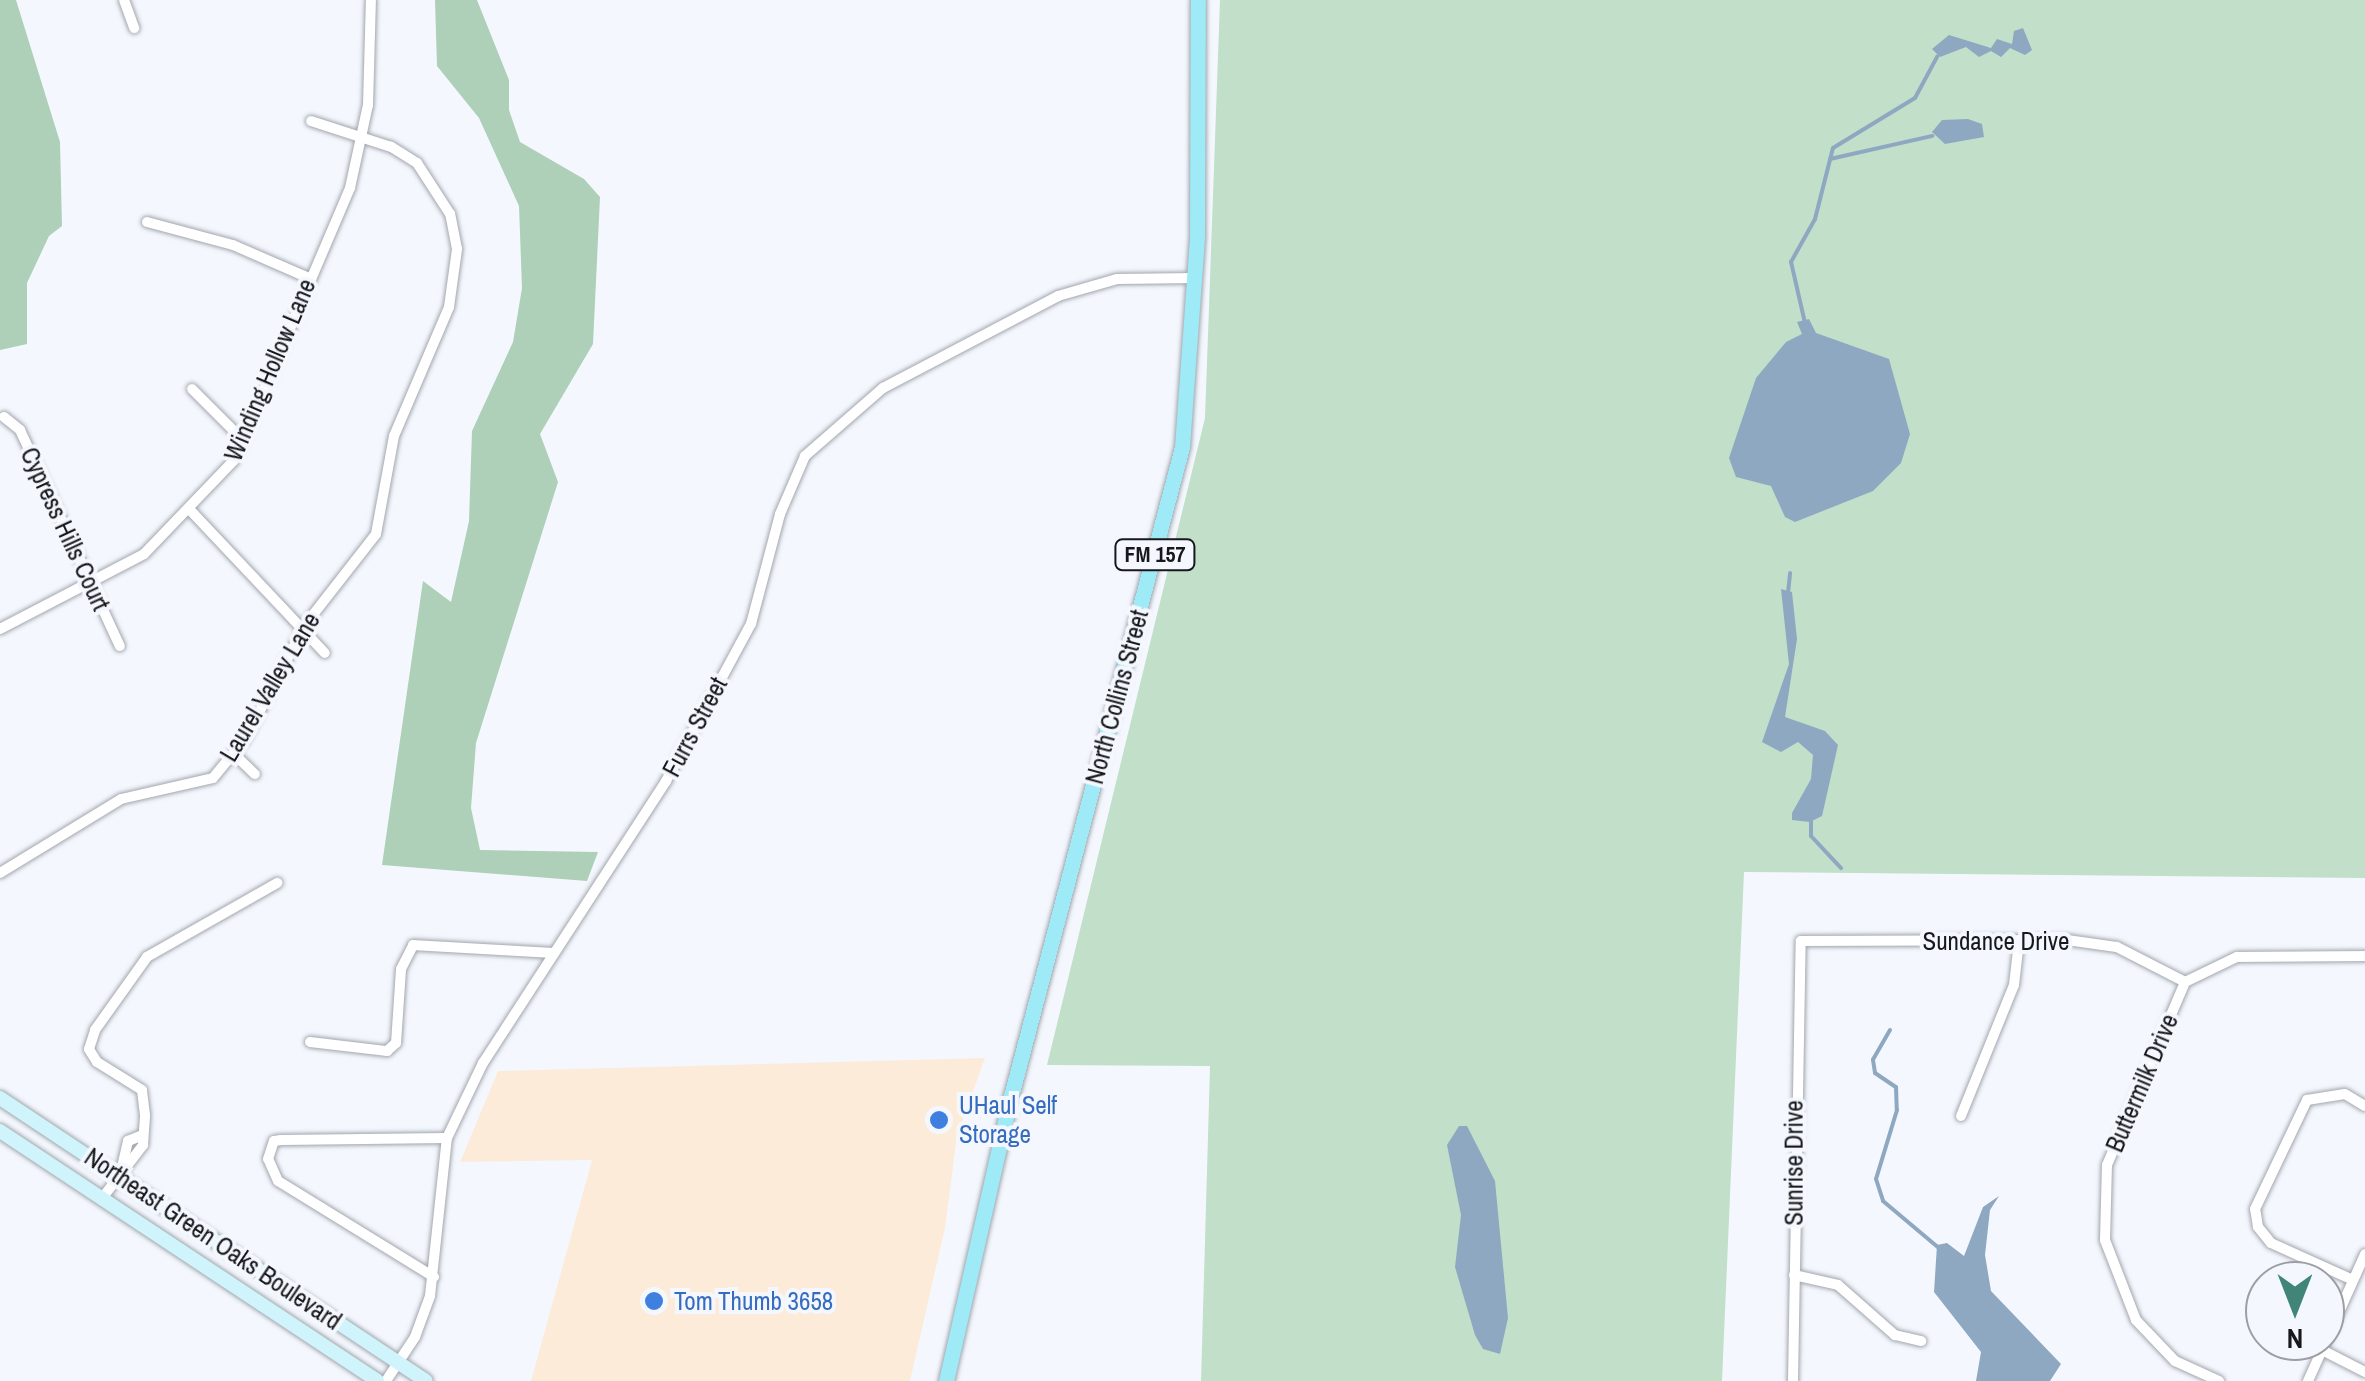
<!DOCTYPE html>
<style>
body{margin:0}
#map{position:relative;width:2365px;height:1381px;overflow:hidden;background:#f4f8fe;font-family:"Archivo Narrow",sans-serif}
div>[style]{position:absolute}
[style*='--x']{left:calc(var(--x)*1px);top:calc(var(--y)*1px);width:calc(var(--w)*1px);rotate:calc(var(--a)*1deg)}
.commercial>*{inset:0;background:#fcebd9}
.green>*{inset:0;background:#c1dfc9}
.forest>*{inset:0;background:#aecfb8}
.water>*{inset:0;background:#8ea8c1}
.stream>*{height:4px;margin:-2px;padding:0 2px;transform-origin:2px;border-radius:2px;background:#8ea8c1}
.roads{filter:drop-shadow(0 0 2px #a2a6ad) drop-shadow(0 0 2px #a2a6ad)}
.minor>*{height:10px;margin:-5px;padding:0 5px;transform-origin:5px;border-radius:5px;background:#fff}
.secondary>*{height:14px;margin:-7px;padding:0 7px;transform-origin:7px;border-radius:7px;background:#cff4fb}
.primary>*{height:15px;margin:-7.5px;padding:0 7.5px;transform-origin:7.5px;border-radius:7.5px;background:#9eeaf7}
.dots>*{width:28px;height:28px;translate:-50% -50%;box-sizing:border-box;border:5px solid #f4f8fe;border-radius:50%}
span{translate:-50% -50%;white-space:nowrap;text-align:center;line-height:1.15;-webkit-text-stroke:8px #f4f8fe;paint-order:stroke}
.shield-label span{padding:2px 8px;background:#f4f8fe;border:2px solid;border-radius:8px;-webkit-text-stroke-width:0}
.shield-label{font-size:22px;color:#17181b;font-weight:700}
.street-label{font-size:25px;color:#17181b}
.shop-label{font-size:25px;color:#366cbe}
.left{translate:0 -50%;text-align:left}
.north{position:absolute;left:2245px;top:1261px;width:100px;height:100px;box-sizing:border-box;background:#f4f8fe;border:2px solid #9c9ea3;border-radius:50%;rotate:180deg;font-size:28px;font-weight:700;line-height:40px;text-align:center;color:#17181b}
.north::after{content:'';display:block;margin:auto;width:35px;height:45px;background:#418579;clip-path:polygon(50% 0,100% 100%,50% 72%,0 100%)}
</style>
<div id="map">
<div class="commercial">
<i style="clip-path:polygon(985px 1058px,957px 1136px,945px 1228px,910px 1381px,531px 1381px,592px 1160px,460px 1162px,498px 1071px)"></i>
</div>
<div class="green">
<i style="clip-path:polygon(1220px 0,2365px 0,2365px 878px,1744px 872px,1722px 1381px,1201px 1381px,1210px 1066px,1047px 1065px,1205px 418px)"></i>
</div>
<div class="forest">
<i style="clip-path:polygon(0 0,16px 0,60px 142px,62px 226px,49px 236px,27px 283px,27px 344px,0 350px)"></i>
<i style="clip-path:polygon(435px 0,477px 0,509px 80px,509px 110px,520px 142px,584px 179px,600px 197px,593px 344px,540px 434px,558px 482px,476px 743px,471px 808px,480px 850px,598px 852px,587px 881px,382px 865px,423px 581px,451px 602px,469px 521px,472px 431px,513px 342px,522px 288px,519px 206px,479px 118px,437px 66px)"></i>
</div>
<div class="water">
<i style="clip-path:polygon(2023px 28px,2032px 50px,2025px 55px,2010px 48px,2001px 57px,1991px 51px,1979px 57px,1966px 47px,1940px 57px,1932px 49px,1949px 35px,1991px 48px,1997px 39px,2012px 44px,2014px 31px)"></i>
<i style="clip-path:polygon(1968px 119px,1982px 124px,1984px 137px,1945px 144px,1932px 132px,1942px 120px)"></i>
<i style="clip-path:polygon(1809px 319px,1816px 333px,1889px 359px,1910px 434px,1901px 463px,1873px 491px,1795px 522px,1785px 517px,1771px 486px,1736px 477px,1729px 458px,1756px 378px,1786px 342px,1802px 334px,1797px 322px)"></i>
<i style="clip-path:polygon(1781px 589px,1792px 592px,1797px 639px,1785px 717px,1825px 731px,1838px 745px,1822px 816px,1810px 822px,1792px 820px,1792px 813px,1811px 779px,1813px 755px,1798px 742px,1781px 752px,1762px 742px,1789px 664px)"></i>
<i style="clip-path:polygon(1459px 1126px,1467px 1126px,1495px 1181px,1508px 1318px,1500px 1354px,1483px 1349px,1475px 1335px,1455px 1267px,1461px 1215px,1447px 1145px)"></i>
<i style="clip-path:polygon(1999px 1196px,1990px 1210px,1985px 1255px,1991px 1291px,2061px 1364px,2050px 1381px,1976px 1381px,1981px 1352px,1934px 1292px,1937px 1245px,1947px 1243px,1964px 1256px,1983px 1207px)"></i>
</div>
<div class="stream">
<i style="--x:1830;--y:159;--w:105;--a:-12.7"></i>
<i style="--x:1805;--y:323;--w:63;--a:-102.9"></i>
<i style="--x:1791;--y:262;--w:49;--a:-60.8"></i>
<i style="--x:1815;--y:219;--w:73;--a:-75.8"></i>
<i style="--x:1833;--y:148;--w:96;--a:-31.4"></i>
<i style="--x:1915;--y:98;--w:47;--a:-61.8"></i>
<i style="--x:1788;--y:593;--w:20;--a:-84"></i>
<i style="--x:1811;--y:818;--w:18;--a:90"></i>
<i style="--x:1811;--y:836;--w:44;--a:46.8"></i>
<i style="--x:1890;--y:1030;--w:34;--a:120"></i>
<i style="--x:1873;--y:1060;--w:13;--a:81"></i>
<i style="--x:1875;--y:1073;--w:25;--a:34"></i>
<i style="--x:1896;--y:1087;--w:23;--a:88"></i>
<i style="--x:1897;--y:1110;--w:72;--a:106.9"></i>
<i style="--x:1876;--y:1179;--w:23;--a:72"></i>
<i style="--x:1883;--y:1201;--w:75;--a:40.1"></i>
</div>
<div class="roads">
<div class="minor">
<i style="--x:124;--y:0;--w:30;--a:70"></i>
<i style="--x:147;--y:222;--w:89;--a:15"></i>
<i style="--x:233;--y:245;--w:83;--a:23.5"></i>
<i style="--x:192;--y:389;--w:72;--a:45"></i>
<i style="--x:4;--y:417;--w:21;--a:39"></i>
<i style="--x:20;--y:430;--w:238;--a:65.2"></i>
<i style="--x:191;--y:511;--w:195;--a:46.7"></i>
<i style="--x:0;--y:629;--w:162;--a:-27.5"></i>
<i style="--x:144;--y:554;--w:130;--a:-46.2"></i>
<i style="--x:234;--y:460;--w:296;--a:-66.9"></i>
<i style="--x:350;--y:188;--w:85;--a:-77.8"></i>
<i style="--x:368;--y:105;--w:105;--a:-88.4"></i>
<i style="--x:234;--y:754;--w:29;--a:44"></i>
<i style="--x:0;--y:873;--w:142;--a:-31.4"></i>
<i style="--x:121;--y:799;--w:94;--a:-12.9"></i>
<i style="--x:213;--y:778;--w:50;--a:-50.6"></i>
<i style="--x:245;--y:739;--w:129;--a:-62.2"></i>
<i style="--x:305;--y:625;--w:115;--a:-52"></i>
<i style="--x:376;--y:534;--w:100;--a:-79.6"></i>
<i style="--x:394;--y:436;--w:140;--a:-66.9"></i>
<i style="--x:449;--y:307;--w:59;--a:-82.1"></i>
<i style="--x:457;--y:249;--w:36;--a:-101"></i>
<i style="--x:450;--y:214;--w:61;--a:-122.9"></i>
<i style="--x:417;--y:163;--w:31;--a:-148"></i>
<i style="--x:391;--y:147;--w:84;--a:-162"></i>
<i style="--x:310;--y:1042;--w:78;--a:6.7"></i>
<i style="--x:387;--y:1051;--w:12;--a:-42"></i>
<i style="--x:396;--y:1043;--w:74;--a:-86.1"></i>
<i style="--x:401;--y:969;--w:27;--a:-63"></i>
<i style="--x:413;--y:945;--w:140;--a:3.3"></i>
<i style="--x:1961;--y:1116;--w:141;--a:-68"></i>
<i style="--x:2014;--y:985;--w:44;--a:-83.5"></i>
<i style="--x:122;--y:1167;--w:27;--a:-77"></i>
<i style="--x:128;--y:1141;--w:16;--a:-22"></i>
<i style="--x:103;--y:1197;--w:66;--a:-52.4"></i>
<i style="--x:143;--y:1145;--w:30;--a:-86"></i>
<i style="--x:145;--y:1115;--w:25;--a:-97"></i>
<i style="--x:142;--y:1090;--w:53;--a:-148.1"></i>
<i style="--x:97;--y:1062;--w:15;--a:-122"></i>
<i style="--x:89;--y:1049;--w:20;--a:-72"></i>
<i style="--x:95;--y:1030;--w:90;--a:-54.5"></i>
<i style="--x:147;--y:957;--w:150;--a:-29.6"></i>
<i style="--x:1794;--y:1275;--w:45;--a:12.8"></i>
<i style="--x:1838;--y:1285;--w:76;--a:41.3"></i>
<i style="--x:1895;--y:1335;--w:27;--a:13"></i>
<i style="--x:434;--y:1277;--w:183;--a:-148.4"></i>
<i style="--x:278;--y:1181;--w:24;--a:-114"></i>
<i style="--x:268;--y:1159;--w:19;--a:-72"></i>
<i style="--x:274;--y:1141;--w:7;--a:-8"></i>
<i style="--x:281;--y:1140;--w:166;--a:-0.7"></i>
<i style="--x:2353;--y:1280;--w:90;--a:-155.7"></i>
<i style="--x:2271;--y:1243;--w:21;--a:-129"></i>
<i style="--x:2258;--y:1227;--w:18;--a:-99"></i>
<i style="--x:2255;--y:1209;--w:121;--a:-64.5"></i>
<i style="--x:2307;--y:1100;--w:38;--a:-9"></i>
<i style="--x:2345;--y:1094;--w:23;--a:31"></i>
<i style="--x:2322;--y:1350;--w:48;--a:27.1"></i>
<i style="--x:386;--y:1381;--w:53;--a:-56.6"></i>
<i style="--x:415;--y:1337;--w:44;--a:-69.9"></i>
<i style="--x:430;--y:1296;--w:159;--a:-83.9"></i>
<i style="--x:447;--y:1138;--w:83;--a:-64.4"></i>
<i style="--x:483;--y:1063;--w:336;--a:-57"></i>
<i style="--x:666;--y:781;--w:179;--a:-61.6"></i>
<i style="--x:751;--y:624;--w:114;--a:-75.2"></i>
<i style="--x:780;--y:514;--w:63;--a:-66.7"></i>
<i style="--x:805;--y:456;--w:103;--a:-41.1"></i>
<i style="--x:883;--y:388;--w:198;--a:-27.7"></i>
<i style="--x:1058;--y:296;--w:61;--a:-16.1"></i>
<i style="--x:1117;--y:279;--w:78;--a:-0.7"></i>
<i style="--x:1793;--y:1381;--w:440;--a:-89"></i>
<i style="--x:1801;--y:941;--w:266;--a:-0.2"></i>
<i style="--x:2067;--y:940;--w:50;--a:8"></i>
<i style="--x:2117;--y:947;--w:76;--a:27.2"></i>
<i style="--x:2219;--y:1381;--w:48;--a:-155.6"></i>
<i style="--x:2175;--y:1361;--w:57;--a:-133.6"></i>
<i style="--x:2136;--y:1320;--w:86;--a:-111.2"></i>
<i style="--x:2105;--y:1240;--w:75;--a:-88.5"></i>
<i style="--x:2107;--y:1165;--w:199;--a:-66.9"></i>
<i style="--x:2185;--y:982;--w:58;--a:-25.7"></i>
<i style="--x:2237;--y:957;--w:128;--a:-0.4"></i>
<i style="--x:2308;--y:1381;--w:139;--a:-65.8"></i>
</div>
<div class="secondary">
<i style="--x:0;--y:1098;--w:511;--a:33.6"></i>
<i style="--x:0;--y:1131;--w:452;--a:33.5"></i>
</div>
<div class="primary">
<i style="--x:946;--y:1381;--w:292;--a:-77.2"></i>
<i style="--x:1011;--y:1096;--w:671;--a:-75.24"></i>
<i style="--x:1182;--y:447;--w:211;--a:-85.9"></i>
<i style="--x:1197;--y:237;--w:237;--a:-89.8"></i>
</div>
</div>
<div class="dots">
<i style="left:939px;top:1120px;background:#3f7fe0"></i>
<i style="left:654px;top:1301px;background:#3f7fe0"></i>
</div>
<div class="shield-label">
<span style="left:1155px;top:555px">FM 157</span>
</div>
<div class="street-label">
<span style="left:270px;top:370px;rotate:-67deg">Winding Hollow Lane</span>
<span style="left:65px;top:529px;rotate:65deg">Cypress Hills Court</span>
<span style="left:270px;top:687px;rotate:-59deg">Laurel Valley Lane</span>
<span style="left:1117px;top:697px;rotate:-75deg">North Collins Street</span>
<span style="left:695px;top:727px;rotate:-62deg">Furrs Street</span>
<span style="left:1996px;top:941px">Sundance Drive</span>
<span style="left:2142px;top:1083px;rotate:-67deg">Buttermilk Drive</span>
<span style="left:1794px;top:1163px;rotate:-90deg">Sunrise Drive</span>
<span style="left:213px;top:1239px;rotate:34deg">Northeast Green Oaks Boulevard</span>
</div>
<div class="shop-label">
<span class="left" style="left:959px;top:1120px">UHaul Self<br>Storage</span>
<span class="left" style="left:674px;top:1301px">Tom Thumb 3658</span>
</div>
<div class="north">N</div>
</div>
